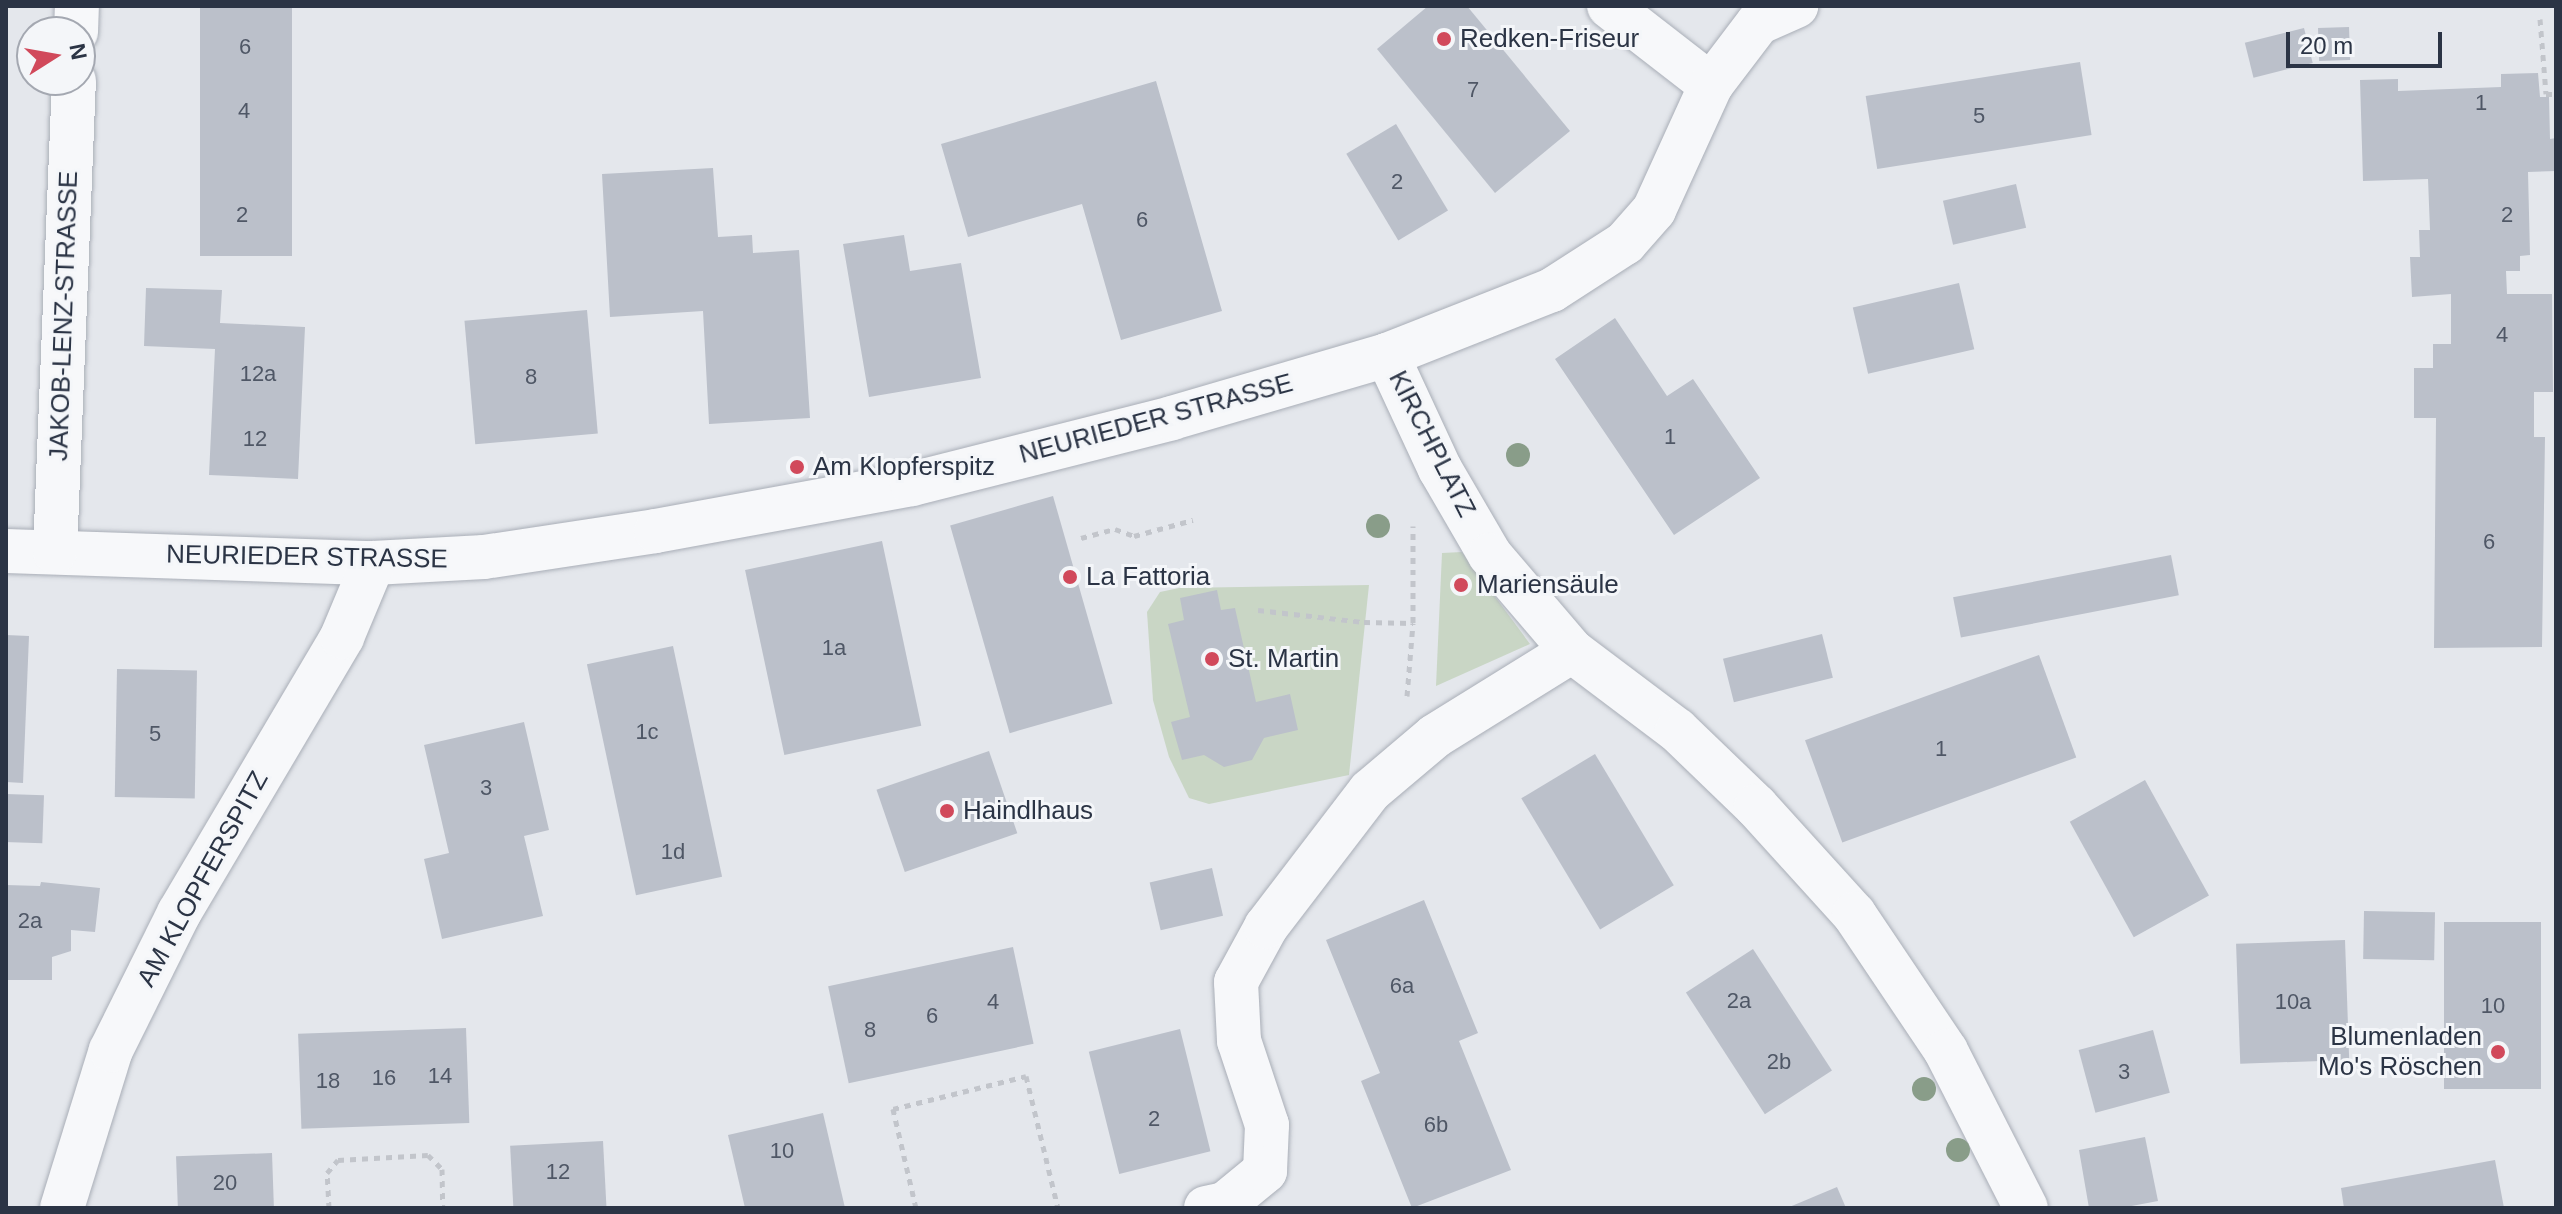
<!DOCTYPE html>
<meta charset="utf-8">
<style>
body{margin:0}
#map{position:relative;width:2562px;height:1214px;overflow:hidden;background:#e4e7ec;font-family:Helvetica,sans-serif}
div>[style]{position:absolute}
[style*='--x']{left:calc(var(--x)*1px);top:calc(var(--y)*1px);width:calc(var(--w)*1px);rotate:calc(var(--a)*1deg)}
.green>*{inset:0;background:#c9d6c5}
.building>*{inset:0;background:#bbc0ca;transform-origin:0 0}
.path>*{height:5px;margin-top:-2.5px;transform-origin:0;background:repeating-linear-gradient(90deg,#c2c5cb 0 6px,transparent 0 12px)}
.roads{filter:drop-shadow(0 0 2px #a9aeb7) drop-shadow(0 0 2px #a9aeb7)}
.street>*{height:44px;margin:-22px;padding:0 22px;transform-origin:22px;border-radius:22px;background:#f7f8fa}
.trees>*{width:24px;height:24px;margin:-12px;border-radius:50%;background:#899d89}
.dots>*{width:22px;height:22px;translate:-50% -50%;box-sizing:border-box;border:4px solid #f4f6f9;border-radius:50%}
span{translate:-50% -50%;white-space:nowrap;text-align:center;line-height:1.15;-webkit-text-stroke:6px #f4f6f9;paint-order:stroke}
.number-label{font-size:22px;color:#4f5766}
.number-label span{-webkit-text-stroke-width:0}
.poi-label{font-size:26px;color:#2b3445}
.left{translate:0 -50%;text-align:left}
.right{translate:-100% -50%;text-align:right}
.street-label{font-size:26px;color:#2b3445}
.frame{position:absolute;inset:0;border:8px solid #2b3445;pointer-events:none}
.north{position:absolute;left:16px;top:16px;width:80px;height:80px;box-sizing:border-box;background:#f4f6f9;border:2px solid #a4a8b1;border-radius:50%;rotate:79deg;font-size:22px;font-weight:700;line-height:32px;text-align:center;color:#2b3445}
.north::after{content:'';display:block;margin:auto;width:28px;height:36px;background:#d1495b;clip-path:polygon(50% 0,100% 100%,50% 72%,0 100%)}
.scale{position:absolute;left:2286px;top:32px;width:156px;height:36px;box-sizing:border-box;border:4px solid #2b3445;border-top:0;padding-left:10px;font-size:24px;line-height:28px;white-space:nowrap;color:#2b3445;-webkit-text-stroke:6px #f4f6f9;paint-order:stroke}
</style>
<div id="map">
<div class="green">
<i style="clip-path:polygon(1462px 552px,1530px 644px,1436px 686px,1442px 553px)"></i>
<i style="clip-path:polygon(1369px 585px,1349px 775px,1209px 804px,1189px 798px,1169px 757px,1153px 700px,1147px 612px,1160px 592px,1179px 588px)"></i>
</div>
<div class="building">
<i style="left:200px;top:6px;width:92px;height:250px"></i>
<i style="clip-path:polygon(1428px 6px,1467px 6px,1570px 131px,1495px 193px,1377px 49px)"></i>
<i style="left:2349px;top:27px;width:33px;height:31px;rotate:88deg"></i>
<i style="left:2304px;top:28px;width:36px;height:61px;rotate:76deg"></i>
<i style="left:2080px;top:62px;width:74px;height:217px;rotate:81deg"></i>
<i style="clip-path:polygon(2538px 73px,2540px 97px,2549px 97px,2550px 139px,2556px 138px,2556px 171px,2528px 172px,2530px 255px,2520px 256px,2520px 271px,2506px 271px,2507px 294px,2552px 294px,2553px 392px,2534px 392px,2534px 437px,2545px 437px,2542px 647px,2434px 648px,2436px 418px,2414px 418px,2414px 368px,2433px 368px,2433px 344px,2451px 344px,2451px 294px,2412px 297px,2410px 257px,2420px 257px,2419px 230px,2430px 230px,2428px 179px,2363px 181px,2360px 80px,2398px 79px,2398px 91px,2501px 87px,2501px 74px)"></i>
<i style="clip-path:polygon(1156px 81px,1222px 311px,1121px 340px,1082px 204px,968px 237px,941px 144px)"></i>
<i style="left:1396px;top:124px;width:101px;height:58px;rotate:59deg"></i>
<i style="clip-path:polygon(713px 168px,718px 237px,752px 235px,753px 253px,799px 250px,810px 418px,709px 424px,703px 311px,610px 317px,602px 174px)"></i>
<i style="left:2016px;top:184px;width:45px;height:75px;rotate:77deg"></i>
<i style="clip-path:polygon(904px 235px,910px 271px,961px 263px,981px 378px,869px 397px,843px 244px)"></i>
<i style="left:1959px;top:283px;width:68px;height:109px;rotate:77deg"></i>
<i style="clip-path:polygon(146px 288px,222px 290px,220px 323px,305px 327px,298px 479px,209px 475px,215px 349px,144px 346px)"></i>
<i style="left:587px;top:310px;width:124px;height:123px;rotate:85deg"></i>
<i style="clip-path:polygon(1615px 318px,1667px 396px,1693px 379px,1760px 478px,1674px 535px,1555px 359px)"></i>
<i style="left:1053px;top:496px;width:216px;height:107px;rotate:74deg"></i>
<i style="left:882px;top:541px;width:189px;height:140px;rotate:78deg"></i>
<i style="left:2171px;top:555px;width:41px;height:222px;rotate:79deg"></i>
<i style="clip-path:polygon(1217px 590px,1221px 610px,1235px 608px,1256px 702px,1290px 694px,1298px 730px,1264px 738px,1252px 760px,1224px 767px,1204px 755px,1182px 760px,1171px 722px,1190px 717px,1168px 624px,1184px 620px,1180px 598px)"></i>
<i style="left:1822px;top:634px;width:45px;height:102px;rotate:76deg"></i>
<i style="clip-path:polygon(6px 635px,29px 636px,23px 783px,6px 782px)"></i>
<i style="left:673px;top:646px;width:236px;height:88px;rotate:78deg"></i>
<i style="left:2039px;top:655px;width:109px;height:249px;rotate:70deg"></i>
<i style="left:117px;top:669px;width:80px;height:128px;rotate:1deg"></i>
<i style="clip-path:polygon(524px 722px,549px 830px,524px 836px,543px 916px,442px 939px,424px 859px,449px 853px,424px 745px)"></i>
<i style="left:989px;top:751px;width:87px;height:119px;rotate:71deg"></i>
<i style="left:1595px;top:754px;width:153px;height:86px;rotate:59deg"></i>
<i style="left:2145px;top:780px;width:132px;height:86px;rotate:61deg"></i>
<i style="left:6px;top:794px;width:38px;height:48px;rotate:2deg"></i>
<i style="left:1212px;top:868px;width:49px;height:64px;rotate:77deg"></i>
<i style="clip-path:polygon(41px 882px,100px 888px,95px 932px,71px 930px,71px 951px,52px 957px,52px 980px,6px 980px,6px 885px,40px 886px)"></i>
<i style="clip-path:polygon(1424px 900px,1478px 1033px,1459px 1041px,1511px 1170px,1412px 1208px,1361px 1081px,1380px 1073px,1326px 940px)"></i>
<i style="left:2364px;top:911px;width:71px;height:48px;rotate:1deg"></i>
<i style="left:2541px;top:922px;width:167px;height:97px;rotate:90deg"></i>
<i style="left:2345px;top:940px;width:120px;height:109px;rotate:88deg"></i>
<i style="left:1013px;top:947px;width:99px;height:189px;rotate:78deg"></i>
<i style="left:1753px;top:949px;width:145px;height:80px;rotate:57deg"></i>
<i style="left:466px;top:1028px;width:95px;height:168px;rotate:88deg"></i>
<i style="left:1180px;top:1029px;width:126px;height:94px;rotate:76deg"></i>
<i style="left:2153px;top:1030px;width:65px;height:77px;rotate:75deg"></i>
<i style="clip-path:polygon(823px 1113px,845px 1208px,745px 1208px,728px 1135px)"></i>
<i style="clip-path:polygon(2145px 1137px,2158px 1201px,2121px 1208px,2089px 1208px,2079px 1150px)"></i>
<i style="left:603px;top:1141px;width:67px;height:93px;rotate:87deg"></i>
<i style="left:272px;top:1153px;width:55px;height:96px;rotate:88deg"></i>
<i style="clip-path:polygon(2495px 1160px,2504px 1208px,2344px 1208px,2341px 1188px)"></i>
<i style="clip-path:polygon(1837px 1187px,1846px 1208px,1787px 1208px)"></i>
</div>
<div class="path">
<i style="--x:2540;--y:19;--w:75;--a:85.4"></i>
<i style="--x:2546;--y:94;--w:10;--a:0"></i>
<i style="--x:1081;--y:538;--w:35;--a:-15"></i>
<i style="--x:1115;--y:529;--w:20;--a:20"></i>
<i style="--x:1134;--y:536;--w:61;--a:-15.2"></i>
<i style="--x:1258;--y:610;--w:107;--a:6.5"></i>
<i style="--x:1364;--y:622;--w:49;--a:1.2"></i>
<i style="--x:1407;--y:696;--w:73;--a:-85.3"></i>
<i style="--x:1413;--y:623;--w:97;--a:-90"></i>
<i style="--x:329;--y:1208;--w:35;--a:-93"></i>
<i style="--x:327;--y:1173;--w:17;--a:-50"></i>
<i style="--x:338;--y:1160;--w:90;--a:-3.2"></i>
<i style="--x:428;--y:1155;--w:20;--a:45"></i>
<i style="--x:442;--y:1169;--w:39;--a:89"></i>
<i style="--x:916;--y:1208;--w:102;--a:-103.1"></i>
<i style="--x:893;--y:1109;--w:137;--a:-13.9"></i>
<i style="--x:1026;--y:1076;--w:136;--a:76.4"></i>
</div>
<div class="roads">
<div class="street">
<i style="--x:1609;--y:6;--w:129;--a:37.8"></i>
<i style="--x:76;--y:32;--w:26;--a:-88"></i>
<i style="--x:1387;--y:355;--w:126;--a:65.1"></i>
<i style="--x:1440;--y:469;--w:99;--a:59.8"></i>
<i style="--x:1490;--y:555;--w:126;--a:49.5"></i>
<i style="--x:1572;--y:651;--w:131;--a:37"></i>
<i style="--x:1677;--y:730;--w:110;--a:43.9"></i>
<i style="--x:1756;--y:806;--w:146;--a:47.8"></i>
<i style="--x:1854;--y:914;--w:165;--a:56.1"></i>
<i style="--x:1946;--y:1051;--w:176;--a:63"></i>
<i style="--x:6;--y:551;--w:367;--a:1.9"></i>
<i style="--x:373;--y:563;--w:111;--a:-3.1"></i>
<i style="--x:484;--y:557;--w:174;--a:-8.6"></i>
<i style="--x:656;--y:531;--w:260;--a:-10.4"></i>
<i style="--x:912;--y:484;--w:268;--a:-14.2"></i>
<i style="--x:1172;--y:418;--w:224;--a:-16.3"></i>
<i style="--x:1387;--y:355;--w:177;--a:-21.5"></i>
<i style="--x:1552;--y:290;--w:87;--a:-32.8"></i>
<i style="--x:1625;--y:243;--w:44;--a:-48.7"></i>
<i style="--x:1654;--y:210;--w:137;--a:-65.5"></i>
<i style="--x:1711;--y:85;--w:78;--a:-52.8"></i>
<i style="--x:1758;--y:23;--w:42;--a:-24.1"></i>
<i style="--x:55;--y:552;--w:472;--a:-87.7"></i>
<i style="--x:62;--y:1208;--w:165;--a:-72.8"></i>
<i style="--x:111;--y:1050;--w:153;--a:-63.6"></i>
<i style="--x:179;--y:913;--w:321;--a:-59.4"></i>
<i style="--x:342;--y:637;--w:80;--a:-67.3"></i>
<i style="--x:1206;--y:1208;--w:19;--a:-12"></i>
<i style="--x:1225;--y:1204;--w:52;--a:-39.5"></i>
<i style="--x:1265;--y:1171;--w:46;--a:-87.5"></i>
<i style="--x:1267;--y:1125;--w:89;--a:-108.4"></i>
<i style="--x:1239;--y:1041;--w:59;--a:-92.9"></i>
<i style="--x:1236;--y:982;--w:63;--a:-61.4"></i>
<i style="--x:1266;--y:927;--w:171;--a:-52.6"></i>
<i style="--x:1370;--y:791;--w:85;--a:-40.2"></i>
<i style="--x:1435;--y:736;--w:161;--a:-31.8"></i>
</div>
</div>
<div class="trees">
<i style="left:1518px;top:455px"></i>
<i style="left:1378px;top:526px"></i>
<i style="left:1924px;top:1089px"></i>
<i style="left:1958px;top:1150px"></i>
</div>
<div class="dots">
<i style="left:1444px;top:39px;background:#d1495b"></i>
<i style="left:797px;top:467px;background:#d1495b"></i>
<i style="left:1070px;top:577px;background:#d1495b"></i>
<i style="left:1461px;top:585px;background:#d1495b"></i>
<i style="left:1212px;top:659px;background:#d1495b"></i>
<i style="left:947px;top:811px;background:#d1495b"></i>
<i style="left:2498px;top:1052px;background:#d1495b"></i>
</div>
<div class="number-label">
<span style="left:245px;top:47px">6</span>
<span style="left:1473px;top:90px">7</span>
<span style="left:2481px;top:103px">1</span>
<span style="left:244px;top:111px">4</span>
<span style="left:1979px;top:116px">5</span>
<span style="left:1397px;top:182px">2</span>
<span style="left:242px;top:215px">2</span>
<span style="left:2507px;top:215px">2</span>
<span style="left:1142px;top:220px">6</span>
<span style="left:2502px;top:335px">4</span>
<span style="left:258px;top:374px">12a</span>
<span style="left:531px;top:377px">8</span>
<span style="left:1670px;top:437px">1</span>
<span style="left:255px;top:439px">12</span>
<span style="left:2489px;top:542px">6</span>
<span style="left:834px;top:648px">1a</span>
<span style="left:647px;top:732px">1c</span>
<span style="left:155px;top:734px">5</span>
<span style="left:1941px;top:749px">1</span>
<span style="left:486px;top:788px">3</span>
<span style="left:673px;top:852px">1d</span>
<span style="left:30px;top:921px">2a</span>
<span style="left:1402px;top:986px">6a</span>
<span style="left:1739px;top:1001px">2a</span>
<span style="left:993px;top:1002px">4</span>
<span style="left:2293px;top:1002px">10a</span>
<span style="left:2493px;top:1006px">10</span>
<span style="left:932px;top:1016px">6</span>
<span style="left:870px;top:1030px">8</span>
<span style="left:1779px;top:1062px">2b</span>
<span style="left:2124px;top:1072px">3</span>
<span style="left:440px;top:1076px">14</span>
<span style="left:384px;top:1078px">16</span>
<span style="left:328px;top:1081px">18</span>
<span style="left:1154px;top:1119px">2</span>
<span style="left:1436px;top:1125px">6b</span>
<span style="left:782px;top:1151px">10</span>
<span style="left:558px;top:1172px">12</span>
<span style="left:225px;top:1183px">20</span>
</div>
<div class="poi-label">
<span class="left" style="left:1460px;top:39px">Redken-Friseur</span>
<span class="left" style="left:813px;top:467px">Am Klopferspitz</span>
<span class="left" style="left:1086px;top:577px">La Fattoria</span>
<span class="left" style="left:1477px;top:585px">Mariensäule</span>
<span class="left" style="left:1228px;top:659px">St. Martin</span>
<span class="left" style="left:963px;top:811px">Haindlhaus</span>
<span class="right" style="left:2482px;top:1052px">Blumenladen<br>Mo's Röschen</span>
</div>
<div class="street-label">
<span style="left:64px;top:316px;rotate:-88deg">JAKOB-LENZ-STRASSE</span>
<span style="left:1156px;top:419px;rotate:-15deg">NEURIEDER STRASSE</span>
<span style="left:1432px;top:444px;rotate:63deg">KIRCHPLATZ</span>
<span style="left:307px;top:557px;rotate:1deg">NEURIEDER STRASSE</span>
<span style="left:203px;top:879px;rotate:-61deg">AM KLOPFERSPITZ</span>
</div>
<div class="frame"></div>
<div class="north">N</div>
<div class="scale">20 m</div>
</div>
